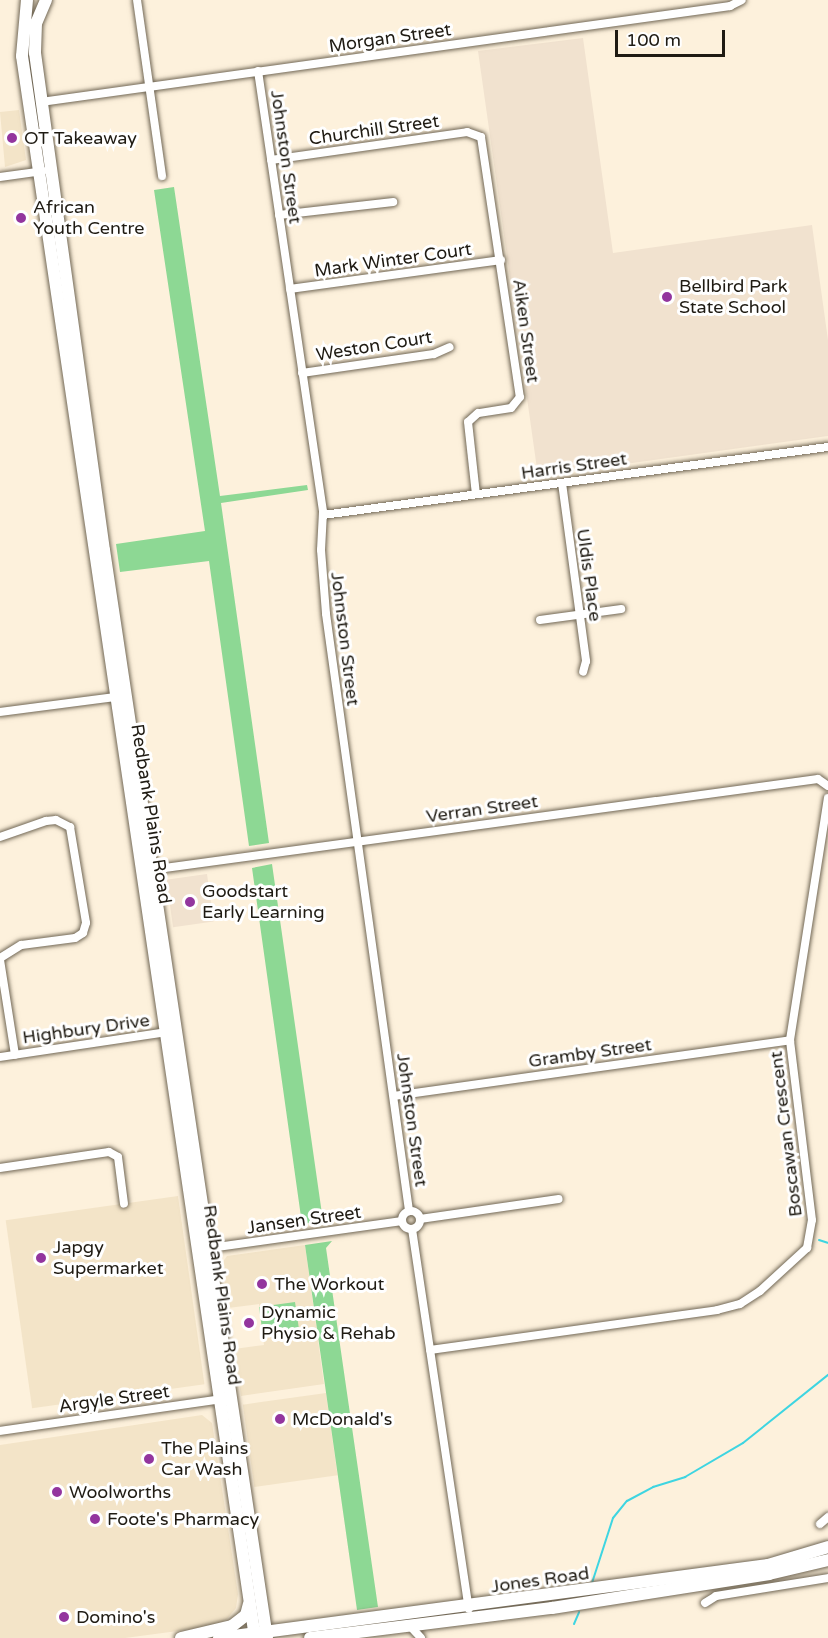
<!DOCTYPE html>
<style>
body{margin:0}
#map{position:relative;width:828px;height:1638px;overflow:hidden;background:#fdf1dc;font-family:"Varela Round",sans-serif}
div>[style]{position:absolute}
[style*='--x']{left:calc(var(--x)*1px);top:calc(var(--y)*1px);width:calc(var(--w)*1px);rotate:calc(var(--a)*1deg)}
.built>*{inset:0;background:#f3e4c8;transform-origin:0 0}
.education>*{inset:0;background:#f1e2cf;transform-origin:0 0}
.green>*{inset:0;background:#8dd894}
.stream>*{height:2px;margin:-1px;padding:0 1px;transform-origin:1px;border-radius:1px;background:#3ed5e1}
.roads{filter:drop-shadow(0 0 2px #716755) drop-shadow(0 0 2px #716755)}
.minor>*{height:8px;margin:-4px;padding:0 4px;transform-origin:4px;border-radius:4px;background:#fff}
.minor>.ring{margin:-4px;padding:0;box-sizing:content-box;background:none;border:8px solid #fff;border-radius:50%}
.primary>*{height:12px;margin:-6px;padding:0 6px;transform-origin:6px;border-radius:6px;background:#fff}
.dots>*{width:16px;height:16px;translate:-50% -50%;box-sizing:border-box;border:3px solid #fff;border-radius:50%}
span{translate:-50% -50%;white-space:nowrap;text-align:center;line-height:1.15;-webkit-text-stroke:6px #fff;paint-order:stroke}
.street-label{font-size:18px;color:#1f1b13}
.poi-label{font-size:18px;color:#1f1b13}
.left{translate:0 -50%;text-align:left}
.scale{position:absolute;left:615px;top:30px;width:110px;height:27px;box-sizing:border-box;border:3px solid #1f1b13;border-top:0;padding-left:8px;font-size:18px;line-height:21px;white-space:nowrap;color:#1f1b13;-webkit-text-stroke:4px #fff;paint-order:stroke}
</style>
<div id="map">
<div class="built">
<i style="clip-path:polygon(19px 110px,26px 160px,5px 167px,0 112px)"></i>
<i style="left:178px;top:1196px;width:190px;height:174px;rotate:82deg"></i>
<i style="clip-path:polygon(305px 1245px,324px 1384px,241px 1396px,234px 1349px,264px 1345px,259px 1304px,228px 1308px,222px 1263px,227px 1256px)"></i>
<i style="left:326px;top:1393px;width:83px;height:84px;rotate:82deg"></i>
<i style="clip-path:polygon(202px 1415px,212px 1423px,238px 1594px,236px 1608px,227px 1619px,215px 1626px,125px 1638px,0 1638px,0 1445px)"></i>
</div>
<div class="education">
<i style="clip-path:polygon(583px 38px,613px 253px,812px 225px,828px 340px,828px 436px,538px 476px,478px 51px)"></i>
<i style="left:207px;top:874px;width:48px;height:41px;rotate:82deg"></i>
</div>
<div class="green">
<i style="clip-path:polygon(174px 187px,220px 496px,307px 485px,308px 490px,221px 503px,269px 843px,249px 846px,209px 561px,120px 572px,116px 544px,205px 531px,154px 190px)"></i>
<i style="clip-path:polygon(272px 864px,323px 1221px,296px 1225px,301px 1217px,252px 868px)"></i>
<i style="clip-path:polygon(332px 1241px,326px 1248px,378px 1607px,357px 1610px,305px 1245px)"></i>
<i style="clip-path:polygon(295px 1302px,300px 1336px,263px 1336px,259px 1307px)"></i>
</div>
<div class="stream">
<i style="--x:819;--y:1240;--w:9;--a:18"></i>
<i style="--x:592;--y:1583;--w:68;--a:-72.1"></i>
<i style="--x:613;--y:1518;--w:22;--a:-51"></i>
<i style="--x:627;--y:1501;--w:30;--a:-28"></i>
<i style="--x:653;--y:1487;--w:34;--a:-17"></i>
<i style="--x:685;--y:1477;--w:67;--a:-30.4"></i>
<i style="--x:743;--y:1443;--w:109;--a:-38.7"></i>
<i style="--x:574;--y:1624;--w:13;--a:-67"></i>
</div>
<div class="roads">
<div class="minor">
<i style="--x:137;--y:0;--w:178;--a:81.9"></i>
<i style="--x:258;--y:71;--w:446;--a:81.6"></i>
<i style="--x:323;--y:512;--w:38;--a:93"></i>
<i style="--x:321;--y:550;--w:64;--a:85.5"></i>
<i style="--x:326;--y:614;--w:603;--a:82.08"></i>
<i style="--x:41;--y:102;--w:696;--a:-7.93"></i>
<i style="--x:730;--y:6;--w:13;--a:-27"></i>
<i style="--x:271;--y:160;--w:198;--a:-8.1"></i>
<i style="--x:467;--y:132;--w:15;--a:20"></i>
<i style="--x:481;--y:137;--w:263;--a:81.5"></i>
<i style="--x:520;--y:397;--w:14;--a:129"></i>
<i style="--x:511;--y:408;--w:33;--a:171"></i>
<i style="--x:478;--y:413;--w:13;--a:138"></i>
<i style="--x:468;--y:422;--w:72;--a:83.7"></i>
<i style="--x:0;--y:177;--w:43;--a:-7.9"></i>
<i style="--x:279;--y:215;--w:115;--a:-6.5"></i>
<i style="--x:290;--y:289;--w:213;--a:-7.8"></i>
<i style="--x:302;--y:373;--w:133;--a:-8.2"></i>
<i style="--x:434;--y:354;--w:17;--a:-24"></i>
<i style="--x:562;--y:483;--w:180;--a:82.3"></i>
<i style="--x:586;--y:661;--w:11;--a:105"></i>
<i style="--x:323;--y:515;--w:510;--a:-7.67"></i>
<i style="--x:540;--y:620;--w:82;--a:-7.7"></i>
<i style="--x:0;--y:712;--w:116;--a:-7.4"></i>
<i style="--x:0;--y:837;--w:49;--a:-19.2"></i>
<i style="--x:46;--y:821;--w:10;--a:-6"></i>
<i style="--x:56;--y:820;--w:16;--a:27"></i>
<i style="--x:70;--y:827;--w:97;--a:80.5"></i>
<i style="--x:86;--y:923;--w:10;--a:107"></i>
<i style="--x:83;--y:933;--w:9;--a:148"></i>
<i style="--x:75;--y:938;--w:54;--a:172.6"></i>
<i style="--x:21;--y:945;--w:25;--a:148"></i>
<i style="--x:150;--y:870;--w:674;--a:-7.76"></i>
<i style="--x:818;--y:779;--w:12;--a:35"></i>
<i style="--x:0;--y:960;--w:96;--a:81"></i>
<i style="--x:0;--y:1057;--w:170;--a:-8.5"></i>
<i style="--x:394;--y:1096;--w:400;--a:-8"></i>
<i style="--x:0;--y:1168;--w:110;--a:-8.4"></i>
<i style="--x:109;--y:1152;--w:10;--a:29"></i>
<i style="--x:118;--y:1157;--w:47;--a:82.7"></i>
<i class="ring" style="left:402px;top:1211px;width:10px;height:10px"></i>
<i style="--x:420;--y:1219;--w:140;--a:-8.2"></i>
<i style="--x:412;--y:1229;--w:384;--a:81.5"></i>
<i style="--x:210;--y:1248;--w:194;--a:-8"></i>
<i style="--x:430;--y:1350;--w:290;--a:-7.9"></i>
<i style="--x:717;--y:1310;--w:24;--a:-15"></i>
<i style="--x:740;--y:1304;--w:24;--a:-33"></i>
<i style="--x:760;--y:1291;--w:64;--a:-42.5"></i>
<i style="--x:807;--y:1248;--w:28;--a:-80"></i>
<i style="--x:812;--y:1220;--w:181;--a:-97"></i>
<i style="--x:790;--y:1040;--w:245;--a:-81.1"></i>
<i style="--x:0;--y:1431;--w:224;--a:-8.2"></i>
<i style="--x:820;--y:1524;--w:11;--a:-41"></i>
<i style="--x:705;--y:1603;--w:13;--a:-32"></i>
<i style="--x:716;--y:1596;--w:113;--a:-9.1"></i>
<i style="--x:410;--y:1626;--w:16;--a:47"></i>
</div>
<div class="primary">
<i style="--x:27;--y:0;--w:56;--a:95.1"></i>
<i style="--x:22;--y:56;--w:1599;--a:81.62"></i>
<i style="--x:46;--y:0;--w:25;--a:113"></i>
<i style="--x:36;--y:23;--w:30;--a:92"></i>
<i style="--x:35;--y:53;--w:502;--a:82.1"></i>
<i style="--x:104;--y:550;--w:1100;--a:81.48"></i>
<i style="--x:181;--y:1638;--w:52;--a:-13.2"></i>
<i style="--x:232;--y:1626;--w:18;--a:-38"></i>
<i style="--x:246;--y:1615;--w:11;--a:-75"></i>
<i style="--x:219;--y:1638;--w:554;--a:-7.57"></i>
<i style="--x:768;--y:1565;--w:63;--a:-16.7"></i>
<i style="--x:310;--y:1638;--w:244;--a:-7.1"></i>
<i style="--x:552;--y:1608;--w:220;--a:-8.9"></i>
<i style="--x:769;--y:1574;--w:61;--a:-13.3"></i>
</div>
</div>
<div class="dots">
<i style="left:12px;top:138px;background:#93359e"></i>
<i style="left:21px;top:218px;background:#93359e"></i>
<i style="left:667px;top:297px;background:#93359e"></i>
<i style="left:190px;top:902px;background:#93359e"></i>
<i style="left:41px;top:1258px;background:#93359e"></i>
<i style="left:262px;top:1284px;background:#93359e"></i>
<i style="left:249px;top:1323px;background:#93359e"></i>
<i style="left:280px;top:1419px;background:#93359e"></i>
<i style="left:149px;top:1459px;background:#93359e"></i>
<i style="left:57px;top:1492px;background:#93359e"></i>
<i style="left:95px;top:1519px;background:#93359e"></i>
<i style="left:64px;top:1617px;background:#93359e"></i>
</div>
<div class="street-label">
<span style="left:390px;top:38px;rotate:-8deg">Morgan Street</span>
<span style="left:374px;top:130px;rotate:-8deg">Churchill Street</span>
<span style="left:286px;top:157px;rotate:82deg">Johnston Street</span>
<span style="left:393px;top:260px;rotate:-8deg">Mark Winter Court</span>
<span style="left:526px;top:331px;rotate:82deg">Aiken Street</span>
<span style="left:374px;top:346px;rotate:-9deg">Weston Court</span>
<span style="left:574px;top:466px;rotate:-8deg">Harris Street</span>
<span style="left:589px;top:575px;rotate:82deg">Uldis Place</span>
<span style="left:345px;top:639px;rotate:83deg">Johnston Street</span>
<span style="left:482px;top:809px;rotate:-8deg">Verran Street</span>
<span style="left:151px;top:814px;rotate:81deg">Redbank Plains Road</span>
<span style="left:86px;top:1029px;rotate:-8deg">Highbury Drive</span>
<span style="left:590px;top:1053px;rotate:-8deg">Gramby Street</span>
<span style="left:412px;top:1120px;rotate:82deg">Johnston Street</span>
<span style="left:786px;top:1134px;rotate:-97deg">Boscawan Crescent</span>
<span style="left:304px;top:1220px;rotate:-8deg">Jansen Street</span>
<span style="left:222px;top:1295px;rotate:82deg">Redbank Plains Road</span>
<span style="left:114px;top:1399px;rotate:-8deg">Argyle Street</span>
<span style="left:540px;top:1580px;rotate:-8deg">Jones Road</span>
</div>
<div class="poi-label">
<span class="left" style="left:24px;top:138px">OT Takeaway</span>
<span class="left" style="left:33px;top:218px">African<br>Youth Centre</span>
<span class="left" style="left:679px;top:297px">Bellbird Park<br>State School</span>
<span class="left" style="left:202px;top:902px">Goodstart<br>Early Learning</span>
<span class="left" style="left:53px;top:1258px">Japgy<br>Supermarket</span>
<span class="left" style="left:274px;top:1284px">The Workout</span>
<span class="left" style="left:261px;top:1323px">Dynamic<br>Physio &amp; Rehab</span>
<span class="left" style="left:292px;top:1419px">McDonald's</span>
<span class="left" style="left:161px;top:1459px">The Plains<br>Car Wash</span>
<span class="left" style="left:69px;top:1492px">Woolworths</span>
<span class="left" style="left:107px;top:1519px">Foote's Pharmacy</span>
<span class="left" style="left:76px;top:1617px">Domino's</span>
</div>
<div class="scale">100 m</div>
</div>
